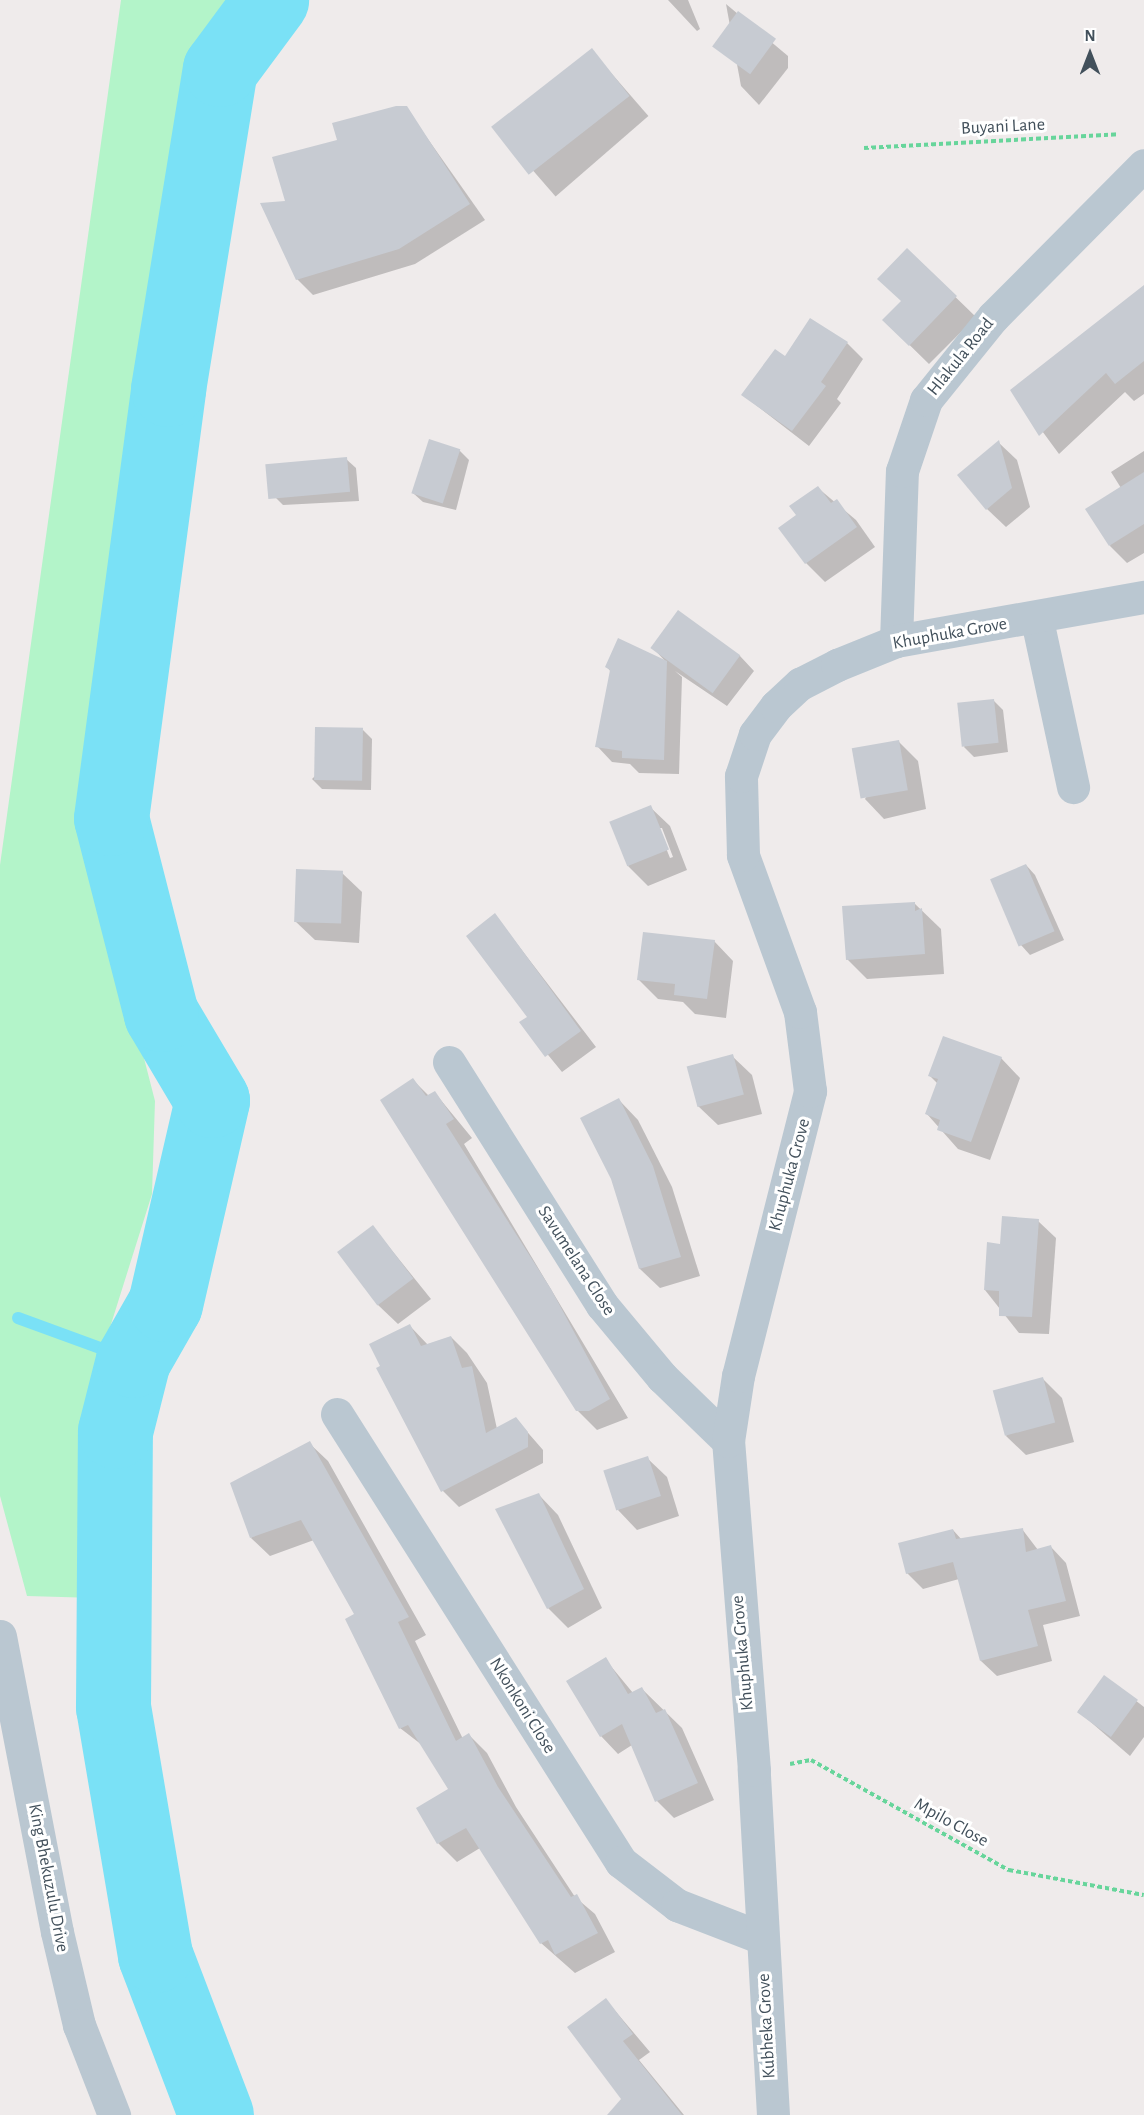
<!DOCTYPE html>
<style>
body{margin:0}
#map{position:relative;width:1144px;height:2115px;overflow:hidden;background:#efebeb;font-family:"Alegreya Sans",sans-serif}
div>[style]{position:absolute}
[style*='--x']{left:calc(var(--x)*1px);top:calc(var(--y)*1px);width:calc(var(--w)*1px);rotate:calc(var(--a)*1deg)}
.green>*{inset:0;background:#b3f4c9}
.shadow>*{inset:0;background:#0003;transform-origin:0 0}
.stream>*{height:12px;margin:-6px;padding:0 6px;transform-origin:6px;border-radius:6px;background:#7ae1f6}
.river>*{height:75px;margin:-37.5px;padding:0 37.5px;transform-origin:37.5px;border-radius:37.5px;background:#7ae1f6}
.building>*{inset:0;background:#c7cbd2;transform-origin:0 0}
.path>*{height:4px;margin-top:-2px;transform-origin:0;background:repeating-linear-gradient(90deg,#67d59b 0 4.5px,transparent 0 7.5px)}
.minor>*{height:33px;margin:-16.5px;padding:0 16.5px;transform-origin:16.5px;border-radius:16.5px;background:#bac7d1}
span{translate:-50% -50%;white-space:nowrap;text-align:center;line-height:1.15;-webkit-text-stroke:6px #fff;paint-order:stroke}
.street-label{font-size:18px;color:#42505b}
.north{position:absolute;left:1060px;top:24px;width:60px;height:60px;-webkit-text-stroke:4px #fff;paint-order:stroke;rotate:0deg;font-size:16px;font-weight:700;line-height:24px;text-align:center;color:#42505b}
.north::after{content:'';display:block;margin:auto;width:21px;height:27px;background:#42505b;clip-path:polygon(50% 0,100% 100%,50% 72%,0 100%)}
</style>
<div id="map">
<div class="green">
<i style="clip-path:polygon(121px 0,255px 0,207px 71px,90px 818px,91px 852px,155px 1101px,152px 1194px,90px 1391px,96px 1598px,27px 1596px,0 1496px,0 865px)"></i>
</div>
<div class="shadow">
<i style="clip-path:polygon(668px 0,688px 0,700px 29px,697px 31px)"></i>
<i style="clip-path:polygon(726px 4px,788px 56px,788px 68px,759px 105px,741px 86px)"></i>
<i style="left:592px;top:51px;width:86px;height:123px;rotate:49deg"></i>
<i style="clip-path:polygon(406px 108px,485px 220px,415px 264px,313px 295px,297px 279px,287px 202px,339px 141px)"></i>
<i style="clip-path:polygon(907px 250px,976px 317px,929px 364px,884px 320px,902px 302px)"></i>
<i style="clip-path:polygon(1144px 287px,1144px 394px,1134px 401px,1125px 392px,1059px 454px,1012px 390px)"></i>
<i style="clip-path:polygon(847px 343px,863px 359px,837px 399px,841px 403px,809px 446px,743px 395px,785px 358px)"></i>
<i style="clip-path:polygon(998px 442px,1017px 460px,1030px 507px,1006px 527px,987px 509px)"></i>
<i style="clip-path:polygon(459px 450px,469px 460px,456px 510px,423px 502px,413px 493px)"></i>
<i style="clip-path:polygon(1144px 451px,1144px 553px,1127px 563px,1110px 546px,1121px 488px,1111px 472px)"></i>
<i style="clip-path:polygon(346px 459px,356px 468px,359px 501px,283px 505px,273px 495px)"></i>
<i style="clip-path:polygon(818px 488px,856px 520px,875px 547px,825px 582px,806px 563px,798px 515px)"></i>
<i style="clip-path:polygon(653px 648px,740px 656px,754px 671px,727px 706px,675px 671px,682px 677px,679px 774px,639px 773px,630px 764px,612px 762px,597px 746px,611px 672px,607px 667px,666px 662px)"></i>
<i style="clip-path:polygon(993px 700px,1003px 710px,1008px 752px,974px 757px,964px 747px)"></i>
<i style="clip-path:polygon(363px 730px,372px 739px,371px 790px,322px 789px,312px 779px)"></i>
<i style="clip-path:polygon(899px 742px,918px 761px,926px 809px,884px 819px,865px 799px)"></i>
<i style="clip-path:polygon(evenodd,650px 807px,670px 826px,687px 870px,648px 886px,628px 866px,650px 807px,658px 828px,662px 828px,673px 857px,670px 858px,658px 828px)"></i>
<i style="clip-path:polygon(1026px 865px,1035px 875px,1064px 940px,1030px 955px,1021px 945px)"></i>
<i style="clip-path:polygon(342px 873px,362px 892px,359px 943px,315px 940px,295px 921px)"></i>
<i style="clip-path:polygon(914px 903px,941px 929px,944px 974px,867px 979px,847px 959px)"></i>
<i style="clip-path:polygon(495px 915px,596px 1047px,562px 1072px,522px 1023px,529px 1017px)"></i>
<i style="clip-path:polygon(714px 941px,733px 961px,726px 1018px,695px 1014px,683px 1002px,658px 999px,639px 980px)"></i>
<i style="clip-path:polygon(732px 1056px,752px 1075px,762px 1114px,718px 1125px,698px 1106px)"></i>
<i style="clip-path:polygon(1001px 1058px,1020px 1078px,990px 1160px,958px 1149px,927px 1114px,938px 1084px,930px 1076px)"></i>
<i style="clip-path:polygon(413px 1080px,429px 1096px,435px 1093px,472px 1138px,464px 1144px,628px 1418px,597px 1430px,577px 1410px)"></i>
<i style="clip-path:polygon(619px 1100px,638px 1120px,672px 1187px,700px 1276px,660px 1288px,640px 1269px,612px 1179px)"></i>
<i style="clip-path:polygon(1038px 1221px,1056px 1238px,1049px 1334px,1019px 1333px,985px 1290px,1001px 1245px)"></i>
<i style="clip-path:polygon(373px 1227px,431px 1299px,398px 1324px,378px 1305px)"></i>
<i style="clip-path:polygon(410px 1326px,428px 1345px,451px 1337px,467px 1353px,487px 1383px,497px 1429px,516px 1419px,543px 1450px,543px 1463px,459px 1507px,443px 1491px,378px 1369px)"></i>
<i style="clip-path:polygon(1043px 1379px,1062px 1398px,1074px 1442px,1026px 1455px,1006px 1436px)"></i>
<i style="clip-path:polygon(309px 1443px,328px 1461px,426px 1635px,415px 1641px,463px 1739px,469px 1735px,487px 1753px,516px 1807px,575px 1897px,595px 1914px,615px 1952px,575px 1973px,541px 1943px,480px 1848px,457px 1862px,438px 1843px,418px 1809px,450px 1790px,422px 1745px,400px 1728px,356px 1615px,314px 1540px,270px 1556px,251px 1538px)"></i>
<i style="clip-path:polygon(647px 1458px,667px 1477px,679px 1516px,637px 1530px,618px 1510px)"></i>
<i style="clip-path:polygon(539px 1495px,558px 1515px,602px 1608px,568px 1628px,548px 1608px,497px 1510px)"></i>
<i style="clip-path:polygon(1022px 1529px,1038px 1550px,1051px 1547px,1066px 1563px,1080px 1616px,1043px 1625px,1052px 1661px,997px 1676px,981px 1661px,959px 1579px,923px 1589px,907px 1573px,953px 1530px,962px 1540px)"></i>
<i style="clip-path:polygon(605px 1659px,633px 1693px,642px 1689px,682px 1728px,714px 1800px,674px 1818px,657px 1801px,632px 1745px,618px 1754px,601px 1736px,568px 1681px)"></i>
<i style="clip-path:polygon(1105px 1677px,1144px 1707px,1144px 1737px,1130px 1756px,1078px 1711px)"></i>
<i style="clip-path:polygon(606px 2000px,650px 2052px,639px 2060px,684px 2115px,609px 2115px,623px 2099px)"></i>
</div>
<div class="stream">
<i style="--x:18;--y:1318;--w:122;--a:20.1"></i>
</div>
<div class="river">
<i style="--x:216;--y:2115;--w:171;--a:-110.9"></i>
<i style="--x:155;--y:1955;--w:252;--a:-99.6"></i>
<i style="--x:113;--y:1707;--w:276;--a:-89.6"></i>
<i style="--x:115;--y:1431;--w:73;--a:-75.8"></i>
<i style="--x:133;--y:1360;--w:64;--a:-60.3"></i>
<i style="--x:165;--y:1304;--w:209;--a:-77"></i>
<i style="--x:212;--y:1100;--w:100;--a:-120.7"></i>
<i style="--x:161;--y:1014;--w:202;--a:-104.3"></i>
<i style="--x:111;--y:818;--w:433;--a:-82.4"></i>
<i style="--x:168;--y:389;--w:324;--a:-80.8"></i>
<i style="--x:220;--y:69;--w:86;--a:-53.5"></i>
</div>
<div class="building">
<i style="left:738px;top:11px;width:47px;height:44px;rotate:36deg"></i>
<i style="left:592px;top:48px;width:61px;height:128px;rotate:52deg"></i>
<i style="clip-path:polygon(396px 106px,407px 106px,470px 204px,399px 249px,296px 280px,260px 203px,285px 201px,272px 157px,337px 140px,332px 123px)"></i>
<i style="clip-path:polygon(907px 248px,957px 296px,909px 346px,882px 320px,901px 301px,877px 279px)"></i>
<i style="clip-path:polygon(1144px 285px,1144px 361px,1115px 384px,1106px 373px,1039px 436px,1010px 390px)"></i>
<i style="clip-path:polygon(810px 318px,848px 342px,821px 382px,826px 386px,792px 431px,741px 395px,775px 349px,785px 356px)"></i>
<i style="left:429px;top:439px;width:33px;height:57px;rotate:18deg"></i>
<i style="clip-path:polygon(999px 440px,1012px 488px,986px 510px,957px 475px)"></i>
<i style="left:347px;top:457px;width:35px;height:82px;rotate:85deg"></i>
<i style="clip-path:polygon(1144px 472px,1144px 524px,1109px 546px,1085px 509px)"></i>
<i style="clip-path:polygon(818px 486px,831px 503px,837px 499px,857px 527px,805px 564px,778px 528px,796px 515px,789px 506px)"></i>
<i style="left:678px;top:610px;width:77px;height:47px;rotate:36deg"></i>
<i style="clip-path:polygon(618px 638px,667px 661px,664px 760px,622px 758px,622px 751px,595px 747px,610px 670px,605px 667px)"></i>
<i style="left:994px;top:699px;width:44px;height:37px;rotate:84deg"></i>
<i style="left:315px;top:727px;width:48px;height:53px;rotate:1deg"></i>
<i style="left:899px;top:740px;width:51px;height:48px;rotate:80deg"></i>
<i style="left:651px;top:805px;width:48px;height:45px;rotate:68deg"></i>
<i style="left:1026px;top:864px;width:73px;height:39px;rotate:67deg"></i>
<i style="left:296px;top:869px;width:47px;height:53px;rotate:2deg"></i>
<i style="clip-path:polygon(915px 902px,915px 911px,922px 908px,925px 954px,846px 960px,842px 906px)"></i>
<i style="clip-path:polygon(495px 913px,581px 1031px,545px 1057px,519px 1022px,527px 1017px,466px 936px)"></i>
<i style="clip-path:polygon(643px 932px,715px 940px,707px 999px,674px 995px,675px 984px,637px 980px)"></i>
<i style="clip-path:polygon(943px 1036px,1002px 1057px,971px 1142px,937px 1130px,940px 1120px,925px 1114px,938px 1079px,928px 1076px)"></i>
<i style="left:733px;top:1054px;width:42px;height:48px;rotate:75deg"></i>
<i style="clip-path:polygon(413px 1078px,426px 1096px,435px 1091px,454px 1119px,446px 1124px,551px 1289px,610px 1399px,589px 1411px,576px 1411px,380px 1100px)"></i>
<i style="clip-path:polygon(619px 1098px,653px 1166px,681px 1257px,639px 1269px,611px 1179px,580px 1118px)"></i>
<i style="clip-path:polygon(1002px 1216px,1039px 1219px,1032px 1317px,999px 1316px,999px 1291px,984px 1290px,987px 1242px,1000px 1244px)"></i>
<i style="left:373px;top:1225px;width:67px;height:45px;rotate:53deg"></i>
<i style="clip-path:polygon(410px 1324px,421px 1346px,451px 1336px,462px 1368px,472px 1366px,486px 1433px,516px 1417px,528px 1432px,528px 1447px,441px 1492px,376px 1368px,380px 1366px,369px 1344px)"></i>
<i style="left:1043px;top:1377px;width:47px;height:52px;rotate:75deg"></i>
<i style="clip-path:polygon(310px 1441px,409px 1617px,398px 1622px,456px 1741px,469px 1733px,498px 1787px,571px 1897px,577px 1894px,598px 1933px,555px 1955px,548px 1940px,540px 1944px,466px 1828px,437px 1844px,416px 1808px,448px 1789px,408px 1725px,399px 1729px,345px 1619px,354px 1614px,301px 1520px,250px 1538px,230px 1483px)"></i>
<i style="left:648px;top:1456px;width:42px;height:47px;rotate:72deg"></i>
<i style="clip-path:polygon(539px 1493px,584px 1589px,547px 1609px,495px 1509px)"></i>
<i style="clip-path:polygon(1023px 1528px,1026px 1552px,1051px 1545px,1066px 1601px,1028px 1610px,1038px 1646px,980px 1661px,953px 1562px,906px 1574px,898px 1543px,953px 1529px,956px 1539px)"></i>
<i style="clip-path:polygon(606px 1657px,628px 1694px,642px 1687px,656px 1713px,665px 1709px,698px 1783px,655px 1802px,622px 1724px,600px 1737px,566px 1681px)"></i>
<i style="left:1104px;top:1675px;width:42px;height:46px;rotate:36deg"></i>
<i style="clip-path:polygon(606px 1998px,633px 2034px,623px 2041px,682px 2115px,607px 2115px,621px 2099px,567px 2027px)"></i>
</div>
<div class="path">
<i style="--x:864;--y:148;--w:255;--a:-3.1"></i>
<i style="--x:790;--y:1764;--w:21;--a:-11"></i>
<i style="--x:811;--y:1760;--w:227;--a:29.1"></i>
<i style="--x:1009;--y:1870;--w:137;--a:10.5"></i>
</div>
<div class="minor">
<i style="--x:1037;--y:620;--w:171;--a:77.8"></i>
<i style="--x:896;--y:641;--w:170;--a:-88"></i>
<i style="--x:902;--y:471;--w:75;--a:-71.3"></i>
<i style="--x:926;--y:400;--w:107;--a:-51.1"></i>
<i style="--x:993;--y:317;--w:214;--a:-45.2"></i>
<i style="--x:449;--y:1062;--w:287;--a:57.8"></i>
<i style="--x:602;--y:1305;--w:94;--a:50.2"></i>
<i style="--x:662;--y:1377;--w:92;--a:44.1"></i>
<i style="--x:337;--y:1414;--w:530;--a:57.63"></i>
<i style="--x:621;--y:1862;--w:71;--a:37.5"></i>
<i style="--x:677;--y:1905;--w:91;--a:21.2"></i>
<i style="--x:0;--y:1636;--w:301;--a:79.1"></i>
<i style="--x:57;--y:1932;--w:96;--a:76.7"></i>
<i style="--x:79;--y:2025;--w:97;--a:68.7"></i>
<i style="--x:773;--y:2115;--w:346;--a:-93.2"></i>
<i style="--x:754;--y:1770;--w:330;--a:-94.5"></i>
<i style="--x:728;--y:1441;--w:66;--a:-81.3"></i>
<i style="--x:738;--y:1376;--w:294;--a:-75.8"></i>
<i style="--x:810;--y:1091;--w:80;--a:-97.2"></i>
<i style="--x:800;--y:1012;--w:167;--a:-110"></i>
<i style="--x:743;--y:855;--w:79;--a:-91.5"></i>
<i style="--x:741;--y:776;--w:44;--a:-71.6"></i>
<i style="--x:755;--y:734;--w:35;--a:-53"></i>
<i style="--x:776;--y:706;--w:33;--a:-43"></i>
<i style="--x:800;--y:684;--w:42;--a:-27.2"></i>
<i style="--x:837;--y:665;--w:64;--a:-22.1"></i>
<i style="--x:896;--y:641;--w:252;--a:-10.1"></i>
</div>
<div class="street-label">
<span style="left:1003px;top:127px;rotate:-3deg">Buyani Lane</span>
<span style="left:961px;top:357px;rotate:-51deg">Hlakula Road</span>
<span style="left:950px;top:634px;rotate:-10deg">Khuphuka Grove</span>
<span style="left:790px;top:1175px;rotate:-75deg">Khuphuka Grove</span>
<span style="left:576px;top:1261px;rotate:57deg">Savumelana Close</span>
<span style="left:743px;top:1653px;rotate:-95deg">Khuphuka Grove</span>
<span style="left:522px;top:1706px;rotate:58deg">Nkonkoni Close</span>
<span style="left:951px;top:1823px;rotate:29deg">Mpilo Close</span>
<span style="left:48px;top:1878px;rotate:79deg">King Bhekuzulu Drive</span>
<span style="left:767px;top:2026px;rotate:-93deg">Kubheka Grove</span>
</div>
<div class="north">N</div>
</div>
